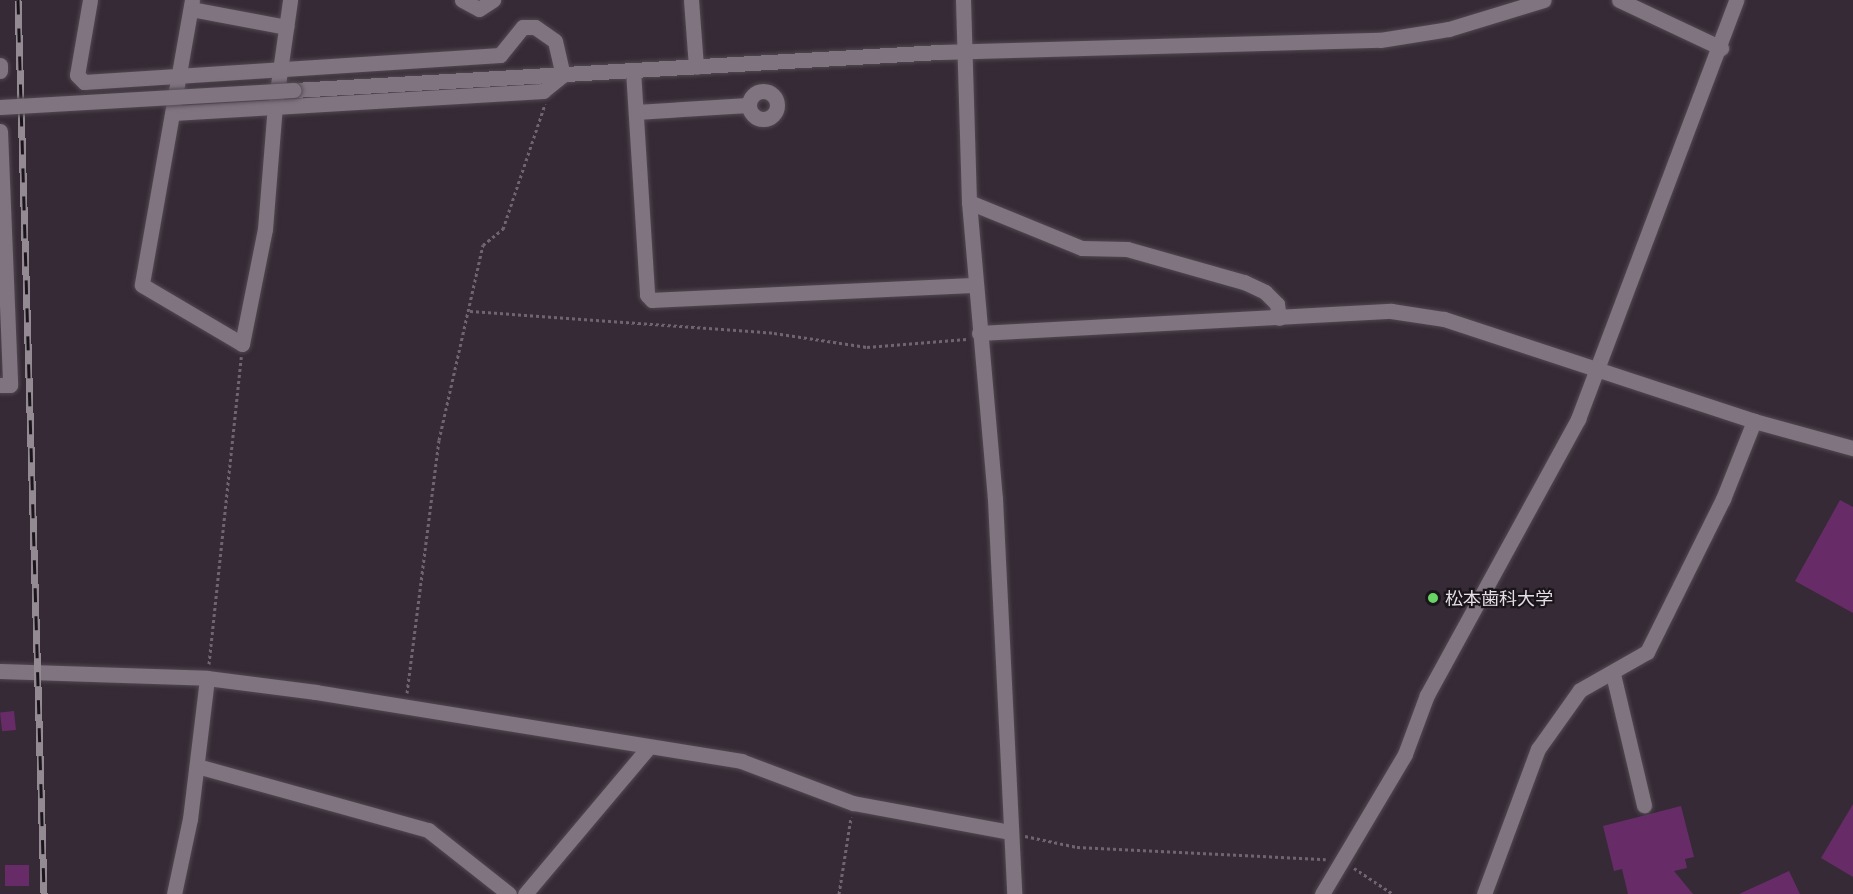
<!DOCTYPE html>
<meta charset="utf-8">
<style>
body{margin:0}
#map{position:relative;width:1853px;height:894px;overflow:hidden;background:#352a35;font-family:Lato,"Noto Sans JP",sans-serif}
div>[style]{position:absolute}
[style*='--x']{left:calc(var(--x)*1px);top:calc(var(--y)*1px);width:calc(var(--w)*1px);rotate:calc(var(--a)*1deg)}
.building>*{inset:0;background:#672c68;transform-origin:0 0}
.path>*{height:3px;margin-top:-1.5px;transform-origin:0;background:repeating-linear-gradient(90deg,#6f656f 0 3px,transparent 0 6px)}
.roads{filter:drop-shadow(0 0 2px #514851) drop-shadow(0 0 2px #514851)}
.minor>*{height:15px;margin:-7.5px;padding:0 7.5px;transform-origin:7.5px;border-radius:7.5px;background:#817481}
.minor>.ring{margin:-7.5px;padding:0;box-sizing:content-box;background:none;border:15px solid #817481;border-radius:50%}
.rail>*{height:7px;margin-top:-3.5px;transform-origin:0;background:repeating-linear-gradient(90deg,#1a151a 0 14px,#948a93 0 28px);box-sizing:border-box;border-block:2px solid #948a93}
.bridges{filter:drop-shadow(0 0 2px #514851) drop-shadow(0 0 2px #514851)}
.minor-bridge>*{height:15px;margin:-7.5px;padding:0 7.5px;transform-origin:7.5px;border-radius:7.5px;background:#817481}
.dots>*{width:16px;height:16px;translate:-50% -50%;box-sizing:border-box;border:3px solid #1a151a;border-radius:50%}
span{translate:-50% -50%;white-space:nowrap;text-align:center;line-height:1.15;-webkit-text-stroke:4.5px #1a151a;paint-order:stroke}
.poi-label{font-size:18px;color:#e6dee5}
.left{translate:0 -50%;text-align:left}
</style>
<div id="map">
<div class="building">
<i style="clip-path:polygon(1840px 500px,1853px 507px,1853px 613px,1795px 581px)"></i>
<i style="left:14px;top:711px;width:19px;height:14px;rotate:84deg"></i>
<i style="clip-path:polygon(1853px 804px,1853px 877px,1821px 858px)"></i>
<i style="clip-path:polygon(1681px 806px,1694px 857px,1685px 859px,1687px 868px,1674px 871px,1693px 894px,1628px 894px,1622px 869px,1614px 871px,1603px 826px)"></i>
<i style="left:5px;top:865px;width:24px;height:21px"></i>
<i style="clip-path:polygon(1789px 871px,1800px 894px,1739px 894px)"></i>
</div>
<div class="path">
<i style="--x:470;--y:311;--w:305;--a:4.1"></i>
<i style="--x:774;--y:333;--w:94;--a:8.6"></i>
<i style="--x:867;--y:347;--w:100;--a:-4.6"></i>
<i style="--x:209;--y:664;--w:309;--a:-84"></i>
<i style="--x:407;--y:693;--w:255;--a:-82.8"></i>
<i style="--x:439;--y:440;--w:200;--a:-77.3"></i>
<i style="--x:483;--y:245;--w:26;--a:-39"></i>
<i style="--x:503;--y:229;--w:132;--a:-71.4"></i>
<i style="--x:1025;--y:836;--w:53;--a:11.9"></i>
<i style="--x:1077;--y:847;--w:249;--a:2.8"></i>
<i style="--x:1354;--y:868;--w:47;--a:33.7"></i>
<i style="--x:839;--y:894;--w:78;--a:-81.1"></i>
</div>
<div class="roads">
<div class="minor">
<i style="--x:90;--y:0;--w:76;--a:99.8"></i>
<i style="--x:77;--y:75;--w:10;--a:45"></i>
<i style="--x:84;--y:82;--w:417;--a:-3.7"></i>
<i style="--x:500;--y:55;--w:36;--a:-51"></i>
<i style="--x:523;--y:27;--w:12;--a:0"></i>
<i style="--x:535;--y:27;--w:24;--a:35"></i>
<i style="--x:555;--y:41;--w:35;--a:77"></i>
<i style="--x:192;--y:0;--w:289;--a:100"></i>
<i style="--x:142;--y:285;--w:116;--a:30.5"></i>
<i style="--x:242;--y:344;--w:117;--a:-78.7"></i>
<i style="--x:265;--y:229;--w:123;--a:-85.4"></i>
<i style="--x:275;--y:106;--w:107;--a:-81.9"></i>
<i style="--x:462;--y:0;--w:19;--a:28"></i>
<i style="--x:479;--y:9;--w:17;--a:-33"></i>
<i style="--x:691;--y:0;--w:67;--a:85.7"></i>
<i style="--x:963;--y:0;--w:202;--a:88.3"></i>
<i style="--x:969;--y:202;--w:298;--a:85"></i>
<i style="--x:995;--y:499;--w:395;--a:87.2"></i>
<i style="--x:1619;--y:0;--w:113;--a:25.2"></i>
<i style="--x:191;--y:9;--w:97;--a:10.7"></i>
<i style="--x:0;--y:65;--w:6;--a:90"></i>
<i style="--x:633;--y:70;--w:225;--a:86.4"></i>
<i style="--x:647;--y:295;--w:7;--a:45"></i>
<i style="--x:652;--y:300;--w:324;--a:-2.7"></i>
<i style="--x:294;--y:90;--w:647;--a:-3.37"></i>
<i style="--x:940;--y:52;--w:440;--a:-1.6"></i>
<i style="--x:1380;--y:40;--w:70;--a:-9.1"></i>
<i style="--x:1449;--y:29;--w:99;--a:-17"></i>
<i class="ring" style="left:749px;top:91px;width:13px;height:13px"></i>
<i style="--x:636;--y:112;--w:112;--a:-3.6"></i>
<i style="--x:173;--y:113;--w:371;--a:-3.4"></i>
<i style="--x:543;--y:91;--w:26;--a:-39"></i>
<i style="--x:0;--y:131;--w:254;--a:87.7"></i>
<i style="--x:10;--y:385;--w:10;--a:180"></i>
<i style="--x:969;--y:202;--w:122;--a:22.2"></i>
<i style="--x:1082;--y:248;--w:45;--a:1.3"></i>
<i style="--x:1127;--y:249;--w:122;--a:15.8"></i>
<i style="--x:1244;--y:282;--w:23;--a:25"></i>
<i style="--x:1265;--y:292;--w:17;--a:45"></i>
<i style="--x:1277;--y:304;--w:14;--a:82"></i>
<i style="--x:979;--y:333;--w:413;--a:-3.1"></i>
<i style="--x:1391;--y:311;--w:54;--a:8.6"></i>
<i style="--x:1444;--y:319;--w:326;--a:18.2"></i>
<i style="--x:1754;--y:421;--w:103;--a:15.3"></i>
<i style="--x:0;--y:671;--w:207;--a:1.9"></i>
<i style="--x:207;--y:678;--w:110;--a:7.3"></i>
<i style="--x:316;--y:692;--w:431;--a:9.2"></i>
<i style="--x:741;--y:761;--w:120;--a:20.6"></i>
<i style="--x:853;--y:803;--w:159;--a:10.5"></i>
<i style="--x:1613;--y:674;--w:135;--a:76.7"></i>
<i style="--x:197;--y:766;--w:240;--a:15.5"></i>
<i style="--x:428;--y:830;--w:103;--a:38.3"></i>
<i style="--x:174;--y:894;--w:77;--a:-78"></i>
<i style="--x:190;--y:819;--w:142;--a:-83.1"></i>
<i style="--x:525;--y:894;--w:192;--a:-49.9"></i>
<i style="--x:1322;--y:894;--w:163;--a:-59.3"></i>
<i style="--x:1405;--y:754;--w:63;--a:-69.6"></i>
<i style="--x:1427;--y:695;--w:315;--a:-61.3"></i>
<i style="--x:1578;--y:419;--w:448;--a:-69.3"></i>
<i style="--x:1484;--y:894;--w:155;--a:-69.6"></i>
<i style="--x:1538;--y:749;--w:72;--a:-54.6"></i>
<i style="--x:1580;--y:690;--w:77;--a:-29.6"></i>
<i style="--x:1647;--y:652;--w:171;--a:-63.6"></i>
<i style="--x:1723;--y:499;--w:84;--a:-68.3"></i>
</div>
</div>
<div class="rail">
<i style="--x:18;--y:0;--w:894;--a:88.33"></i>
</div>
<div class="bridges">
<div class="minor-bridge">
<i style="--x:0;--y:107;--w:294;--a:-3.3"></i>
</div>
</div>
<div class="dots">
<i style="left:1433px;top:598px;background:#68d465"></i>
</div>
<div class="poi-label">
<span class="left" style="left:1445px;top:598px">松本歯科大学</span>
</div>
</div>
